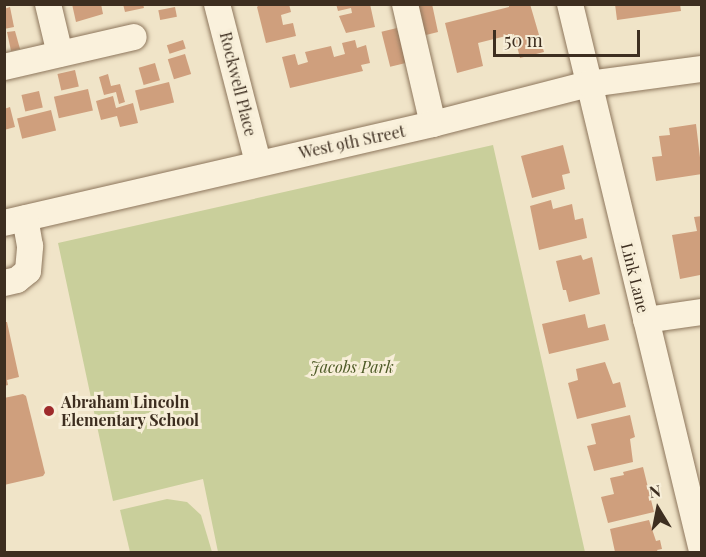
<!DOCTYPE html>
<style>
body{margin:0}
#map{position:relative;width:706px;height:557px;overflow:hidden;background:#f0e4c8;font-family:"Playfair Display",serif}
div>[style]{position:absolute}
[style*='--x']{left:calc(var(--x)*1px);top:calc(var(--y)*1px);width:calc(var(--w)*1px);rotate:calc(var(--a)*1deg)}
.green>*{inset:0;background:#c9cf9b}
.building>*{inset:0;background:#cf9f7d;transform-origin:0 0}
.roads{filter:drop-shadow(0 0 2px #8d765c) drop-shadow(0 0 2px #8d765c)}
.minor>*{height:26px;margin:-13px;padding:0 13px;transform-origin:13px;border-radius:13px;background:#faf1dc}
.dots>*{width:16px;height:16px;translate:-50% -50%;box-sizing:border-box;border:3px solid #f7eed8;border-radius:50%}
span{translate:-50% -50%;white-space:nowrap;text-align:center;line-height:1.15;-webkit-text-stroke:6px #f7eed8;paint-order:stroke}
.street-label{font-size:16px;color:#3d2e20}
.park-label{font-size:16px;color:#4d5a26;font-style:italic}
.poi-label{font-size:16px;color:#3d2e20;font-weight:700}
.left{translate:0 -50%;text-align:left}
.frame{position:absolute;inset:0;border:6px solid #3d2e20;pointer-events:none}
.north{position:absolute;left:628px;top:479px;width:60px;height:60px;-webkit-text-stroke:4px #f7eed8;paint-order:stroke;rotate:350deg;font-size:16px;font-weight:700;line-height:24px;text-align:center;color:#3d2e20}
.north::after{content:'';display:block;margin:auto;width:21px;height:27px;background:#3d2e20;clip-path:polygon(50% 0,100% 100%,50% 72%,0 100%)}
.scale{position:absolute;left:493px;top:30px;width:147px;height:27px;box-sizing:border-box;border:3px solid #3d2e20;border-top:0;padding-left:8px;font-size:18px;line-height:21px;white-space:nowrap;color:#3d2e20;-webkit-text-stroke:4px #f7eed8;paint-order:stroke}
</style>
<div id="map">
<div class="green">
<i style="clip-path:polygon(493px 145px,585px 552px,218px 552px,203px 479px,113px 501px,58px 243px)"></i>
<i style="clip-path:polygon(167px 499px,187px 502px,201px 515px,212px 552px,130px 552px,120px 510px)"></i>
</div>
<div class="building">
<i style="clip-path:polygon(72px 4px,101px 4px,103px 14px,76px 22px)"></i>
<i style="clip-path:polygon(123px 4px,143px 4px,144px 8px,125px 12px)"></i>
<i style="clip-path:polygon(260px 4px,289px 4px,291px 12px,281px 15px,283px 25px,293px 23px,296px 36px,266px 43px,257px 7px)"></i>
<i style="clip-path:polygon(336px 4px,370px 4px,375px 27px,346px 33px,339px 16px,352px 13px,351px 8px,338px 11px)"></i>
<i style="clip-path:polygon(414px 4px,432px 4px,438px 32px,422px 36px)"></i>
<i style="clip-path:polygon(509px 4px,530px 4px,544px 52px,520px 58px,514px 34px,478px 43px,483px 66px,457px 73px,445px 23px,509px 7px)"></i>
<i style="clip-path:polygon(615px 4px,680px 4px,681px 11px,617px 20px)"></i>
<i style="clip-path:polygon(10px 7px,14px 27px,4px 29px,4px 9px)"></i>
<i style="left:175px;top:7px;width:10px;height:17px;rotate:79deg"></i>
<i style="left:397px;top:28px;width:36px;height:16px;rotate:76deg"></i>
<i style="clip-path:polygon(15px 31px,20px 49px,11px 51px,7px 32px)"></i>
<i style="left:183px;top:40px;width:9px;height:17px;rotate:72deg"></i>
<i style="clip-path:polygon(355px 40px,357px 48px,366px 45px,370px 63px,361px 65px,363px 71px,290px 88px,282px 57px,295px 54px,298px 65px,308px 62px,305px 52px,331px 46px,334px 57px,345px 54px,342px 43px)"></i>
<i style="left:185px;top:54px;width:21px;height:18px;rotate:73deg"></i>
<i style="left:155px;top:63px;width:18px;height:17px;rotate:74deg"></i>
<i style="left:75px;top:70px;width:17px;height:18px;rotate:77deg"></i>
<i style="clip-path:polygon(108px 74px,111px 86px,120px 84px,125px 102px,119px 104px,116px 92px,104px 95px,99px 77px)"></i>
<i style="left:169px;top:82px;width:21px;height:35px;rotate:76deg"></i>
<i style="left:88px;top:89px;width:22px;height:35px;rotate:77deg"></i>
<i style="left:39px;top:91px;width:17px;height:18px;rotate:77deg"></i>
<i style="clip-path:polygon(113px 96px,116px 108px,133px 103px,138px 123px,120px 127px,117px 116px,101px 120px,96px 101px)"></i>
<i style="clip-path:polygon(10px 107px,15px 127px,4px 130px,4px 109px)"></i>
<i style="left:51px;top:110px;width:21px;height:35px;rotate:76deg"></i>
<i style="clip-path:polygon(696px 124px,702px 174px,656px 181px,652px 157px,662px 156px,659px 136px,670px 135px,669px 128px)"></i>
<i style="clip-path:polygon(563px 145px,570px 173px,562px 175px,565px 189px,532px 198px,521px 156px)"></i>
<i style="clip-path:polygon(551px 200px,553px 209px,572px 204px,575px 220px,583px 218px,587px 238px,539px 250px,530px 206px)"></i>
<i style="clip-path:polygon(702px 216px,700px 275px,680px 279px,672px 235px,697px 231px,694px 217px)"></i>
<i style="clip-path:polygon(581px 255px,583px 260px,592px 257px,600px 294px,569px 302px,566px 290px,563px 290px,556px 261px)"></i>
<i style="clip-path:polygon(585px 314px,588px 328px,605px 324px,609px 340px,549px 354px,542px 324px)"></i>
<i style="clip-path:polygon(4px 322px,7px 322px,19px 377px,7px 380px,8px 385px,4px 386px)"></i>
<i style="clip-path:polygon(605px 362px,613px 384px,620px 382px,626px 407px,577px 419px,568px 383px,578px 380px,576px 369px)"></i>
<i style="clip-path:polygon(23px 394px,26px 396px,45px 473px,43px 476px,4px 485px,4px 398px)"></i>
<i style="clip-path:polygon(630px 415px,635px 437px,630px 439px,633px 462px,594px 471px,587px 446px,596px 444px,591px 424px)"></i>
<i style="clip-path:polygon(643px 467px,654px 512px,608px 523px,601px 497px,614px 494px,610px 478px,624px 475px,623px 472px)"></i>
<i style="clip-path:polygon(649px 520px,656px 541px,660px 540px,662px 549px,657px 550px,658px 552px,615px 552px,610px 529px)"></i>
</div>
<div class="roads">
<div class="minor">
<i style="--x:48;--y:4;--w:51;--a:76.5"></i>
<i style="--x:217;--y:4;--w:164;--a:75.5"></i>
<i style="--x:405;--y:4;--w:123;--a:76.9"></i>
<i style="--x:570;--y:4;--w:563;--a:76.43"></i>
<i style="--x:4;--y:67;--w:133;--a:-13"></i>
<i style="--x:4;--y:223;--w:440;--a:-13"></i>
<i style="--x:433;--y:124;--w:161;--a:-14.4"></i>
<i style="--x:589;--y:84;--w:114;--a:-7.6"></i>
<i style="--x:4;--y:283;--w:13;--a:-13"></i>
<i style="--x:17;--y:280;--w:14;--a:-39"></i>
<i style="--x:28;--y:271;--w:25;--a:-85"></i>
<i style="--x:30;--y:246;--w:28;--a:-100"></i>
<i style="--x:646;--y:320;--w:57;--a:-8.1"></i>
</div>
</div>
<div class="dots">
<i style="left:49px;top:411px;background:#9e2a2b"></i>
</div>
<div class="street-label">
<span style="left:238px;top:84px;rotate:76deg">Rockwell Place</span>
<span style="left:352px;top:142px;rotate:-12deg">West 9th Street</span>
<span style="left:635px;top:278px;rotate:76deg">Link Lane</span>
</div>
<div class="park-label">
<span style="left:352px;top:367px">Jacobs Park</span>
</div>
<div class="poi-label">
<span class="left" style="left:61px;top:411px">Abraham Lincoln<br>Elementary School</span>
</div>
<div class="frame"></div>
<div class="north">N</div>
<div class="scale">50 m</div>
</div>
